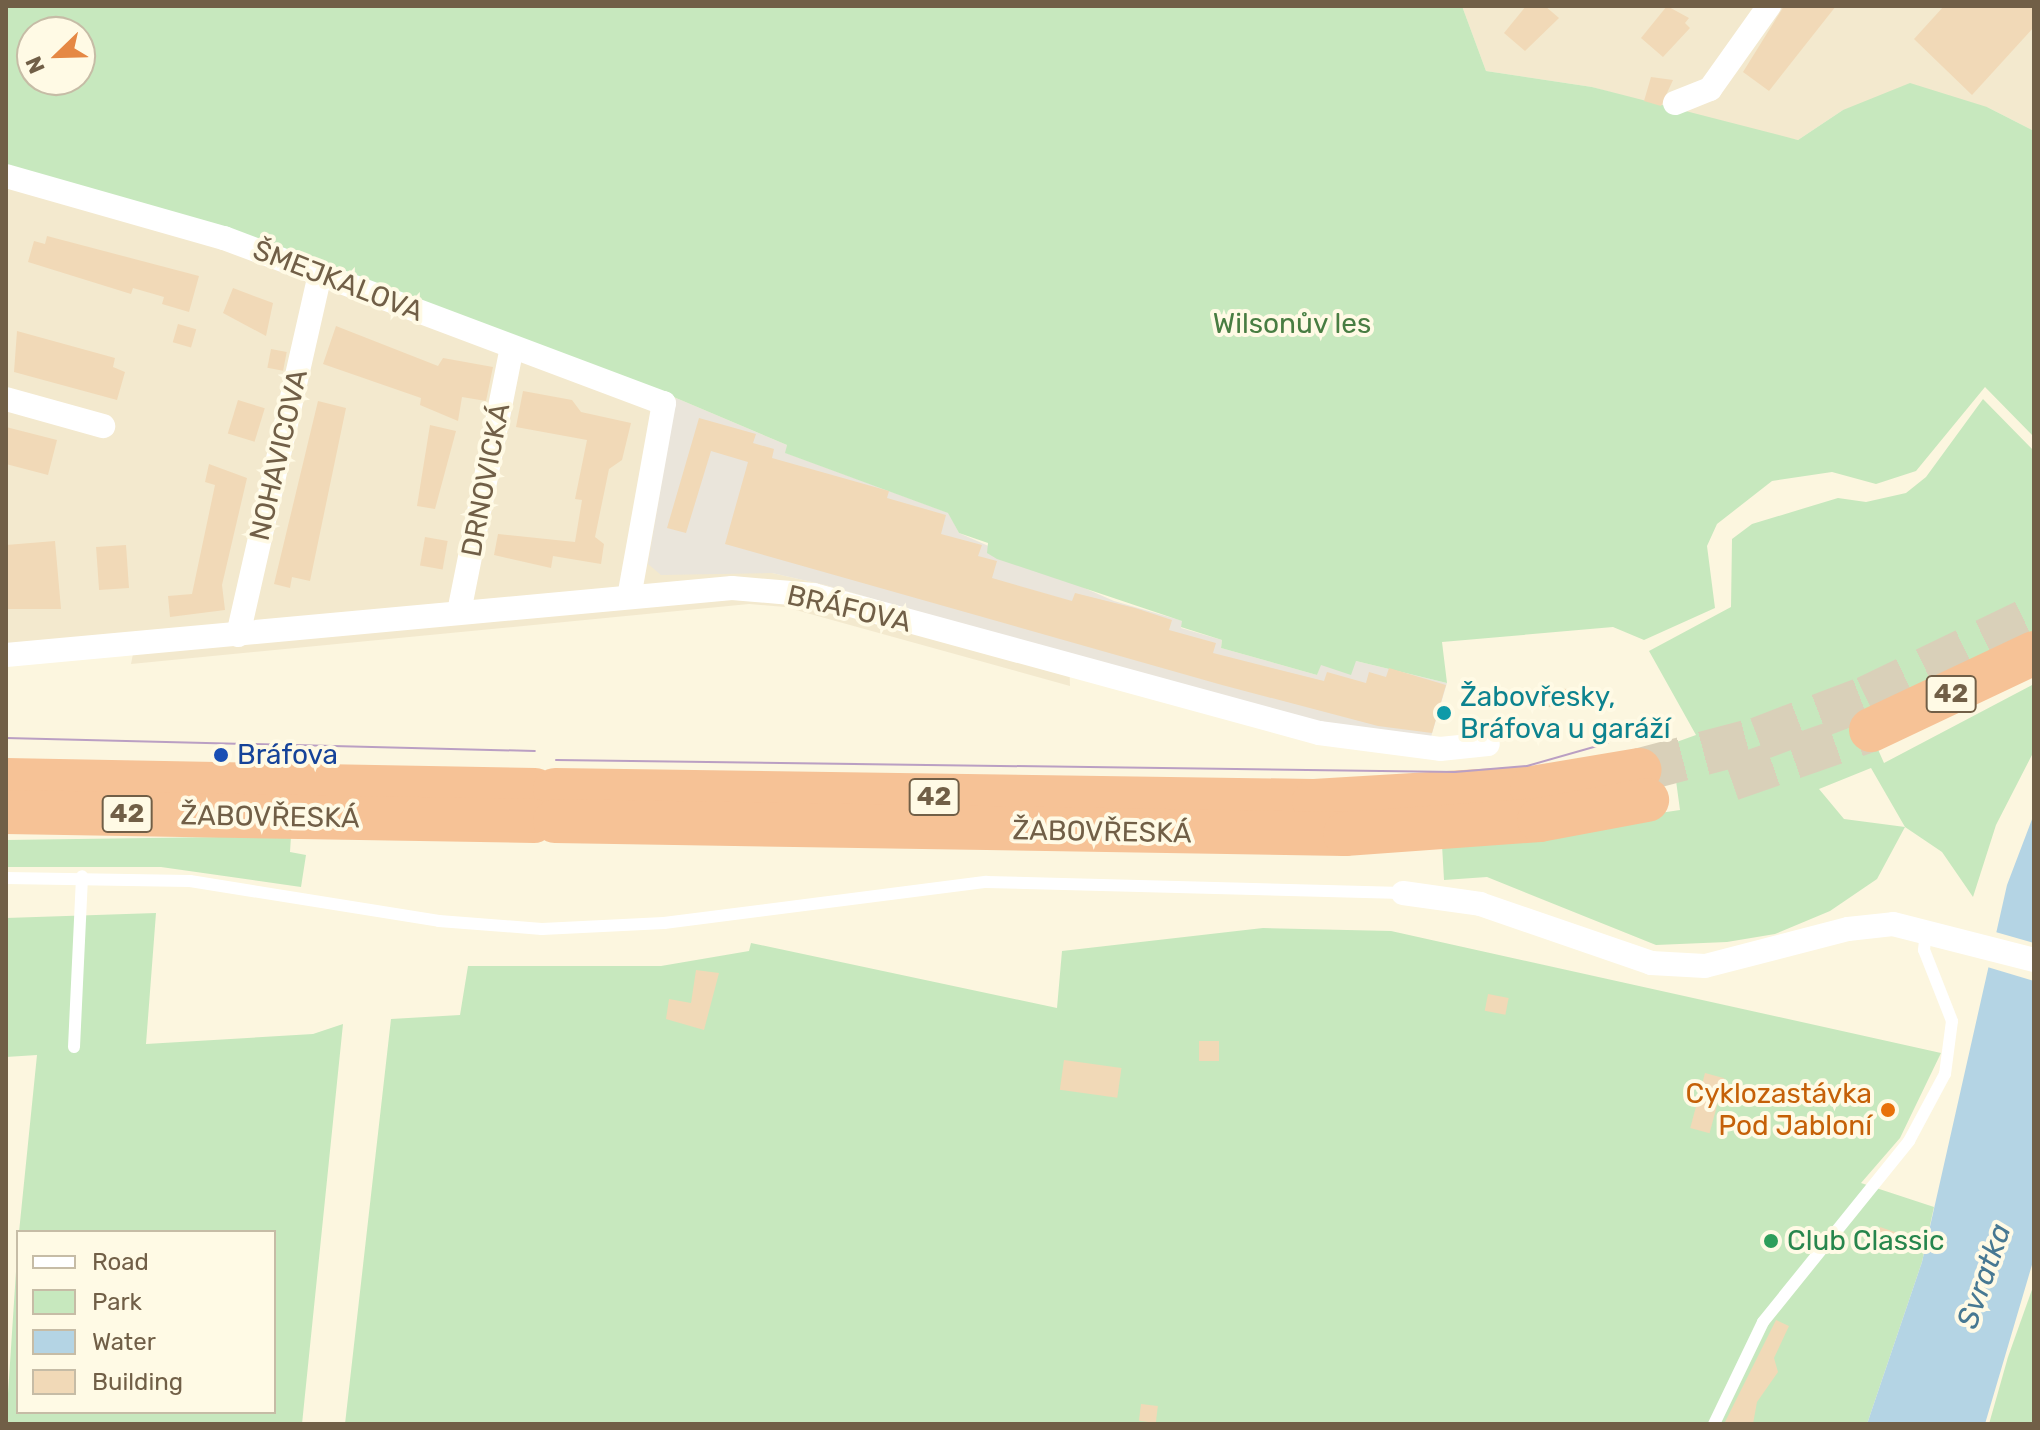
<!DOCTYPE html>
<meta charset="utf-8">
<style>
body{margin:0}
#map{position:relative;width:2040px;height:1430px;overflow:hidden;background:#fcf6df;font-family:Rubik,sans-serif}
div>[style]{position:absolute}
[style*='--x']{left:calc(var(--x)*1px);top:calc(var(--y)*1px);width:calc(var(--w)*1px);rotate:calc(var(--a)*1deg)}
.residential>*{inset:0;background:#f3e9ce}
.industrial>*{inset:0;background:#eae5db}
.green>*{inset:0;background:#c7e8be}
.water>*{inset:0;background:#b4d4e4}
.pier>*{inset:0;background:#fcf6df}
.building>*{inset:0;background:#f1d9b7;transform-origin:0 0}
.highway-tunnel>*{height:44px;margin-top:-22px;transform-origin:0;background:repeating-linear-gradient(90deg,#d9d0b9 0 44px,transparent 0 66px)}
.lane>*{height:12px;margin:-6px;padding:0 6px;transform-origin:6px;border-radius:6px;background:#fff}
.street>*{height:24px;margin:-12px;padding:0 12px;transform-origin:12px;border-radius:12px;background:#fff}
.highway>*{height:44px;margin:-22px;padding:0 22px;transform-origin:22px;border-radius:22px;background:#f6c296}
.tram>*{height:2px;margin:-1px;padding:0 1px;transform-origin:1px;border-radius:1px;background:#ba9fc3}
.dots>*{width:22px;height:22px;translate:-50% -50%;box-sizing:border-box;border:4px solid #fffae5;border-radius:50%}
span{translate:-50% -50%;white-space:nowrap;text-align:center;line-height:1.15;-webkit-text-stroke:8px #fffae5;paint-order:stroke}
.shield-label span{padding:2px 6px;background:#fffae5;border:2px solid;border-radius:6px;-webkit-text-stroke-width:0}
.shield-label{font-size:26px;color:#715f47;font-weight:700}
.street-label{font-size:28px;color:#715f47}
.park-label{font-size:28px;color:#487d42}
.culture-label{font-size:28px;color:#0d838f}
.left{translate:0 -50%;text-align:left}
.transit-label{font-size:28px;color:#164399}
.food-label{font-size:28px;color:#c56008}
.right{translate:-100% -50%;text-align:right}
.leisure-label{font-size:28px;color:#27864d}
.water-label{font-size:30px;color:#477892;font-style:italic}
.frame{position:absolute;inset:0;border:8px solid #715f47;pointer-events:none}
.legend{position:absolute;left:16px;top:1230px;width:260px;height:184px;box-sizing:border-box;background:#fffae5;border:2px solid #c6bca6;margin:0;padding:10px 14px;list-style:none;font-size:24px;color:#715f47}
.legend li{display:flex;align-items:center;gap:16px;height:40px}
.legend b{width:40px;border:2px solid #c6bca6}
.north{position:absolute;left:16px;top:16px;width:80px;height:80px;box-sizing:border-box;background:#fffae5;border:2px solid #c6bca6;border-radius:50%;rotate:247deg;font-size:22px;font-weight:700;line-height:32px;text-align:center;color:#715f47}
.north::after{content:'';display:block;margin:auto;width:28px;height:36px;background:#e58844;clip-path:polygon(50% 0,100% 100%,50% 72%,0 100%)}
</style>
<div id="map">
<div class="residential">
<i style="clip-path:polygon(1462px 6px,2034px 6px,2034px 131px,1987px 107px,1843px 110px,1798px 140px,1728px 126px,1592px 87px,1486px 71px)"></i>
<i style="clip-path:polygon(6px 165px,226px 230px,676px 398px,670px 430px,720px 571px,772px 573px,825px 585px,1069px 655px,1070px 686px,785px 607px,749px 604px,131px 664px,133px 654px,6px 665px)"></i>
</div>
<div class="industrial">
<i style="clip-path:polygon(676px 398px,787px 445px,786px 453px,949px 513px,959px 533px,1114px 601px,1183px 621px,1181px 628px,1222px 640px,1221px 648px,1317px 675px,1320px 665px,1356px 661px,1447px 683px,1425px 757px,825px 585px,772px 573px,661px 575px,648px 564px)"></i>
</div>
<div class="green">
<i style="clip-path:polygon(evenodd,6px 6px,1462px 6px,1486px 71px,1592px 87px,1798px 140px,1843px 110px,1910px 83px,1987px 107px,2034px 131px,2034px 437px,1985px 387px,1916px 471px,1876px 484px,1832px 472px,1772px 481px,1717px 524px,1707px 546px,1715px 608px,1644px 640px,1613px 627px,1442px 642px,1447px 683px,1356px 661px,1351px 675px,1321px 665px,1317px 675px,1221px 648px,1222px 640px,1181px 627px,1182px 621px,997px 559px,987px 553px,988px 543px,959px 533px,948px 513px,785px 453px,787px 445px,676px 398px,226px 230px,6px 165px,6px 6px,32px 32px,80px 32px,80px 80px,32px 80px,32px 32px)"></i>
<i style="clip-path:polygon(evenodd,1983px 399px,2034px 451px,2034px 633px,1876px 745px,1884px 763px,2034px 684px,2034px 751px,1996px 825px,1973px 897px,1942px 852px,1905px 827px,1877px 879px,1830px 911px,1775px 934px,1727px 942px,1656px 945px,1487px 877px,1444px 880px,1442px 845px,1680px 810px,1671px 744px,1696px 735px,1649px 651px,1731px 607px,1732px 539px,1752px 524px,1838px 498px,1866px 502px,1906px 493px,1926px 477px,1983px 399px,1871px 768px,1905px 827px,1844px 819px,1819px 789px,1871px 768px)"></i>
<i style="clip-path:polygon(291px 836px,290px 852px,306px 855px,301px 887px,161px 867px,6px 867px,6px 840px)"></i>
<i style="clip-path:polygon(156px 913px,146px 1044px,313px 1034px,343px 1024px,302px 1424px,6px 1424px,18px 1241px,18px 1412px,274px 1412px,274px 1232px,19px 1232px,37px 1055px,6px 1057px,6px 918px)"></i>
<i style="clip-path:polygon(1263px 928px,1391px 931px,1941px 1053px,1900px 1138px,1861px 1183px,1934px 1207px,1922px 1262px,1867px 1424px,345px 1424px,391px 1019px,460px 1015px,468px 966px,661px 966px,749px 951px,751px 943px,1057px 1008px,1062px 951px)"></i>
<i style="clip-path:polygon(2034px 1284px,2034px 1424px,1989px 1424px,2008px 1357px)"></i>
</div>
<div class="water">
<i style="clip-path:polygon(2034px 814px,2034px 1258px,1985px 1424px,1867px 1424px,1922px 1262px,2007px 885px)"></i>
</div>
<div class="pier">
<i style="clip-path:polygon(1992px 931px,2034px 943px,2034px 981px,1984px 966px)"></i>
</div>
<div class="building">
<i style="clip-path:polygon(1526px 6px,1545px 6px,1559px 18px,1525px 51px,1504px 33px)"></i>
<i style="clip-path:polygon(1667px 6px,1689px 18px,1685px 23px,1690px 28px,1663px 57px,1641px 38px)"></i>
<i style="clip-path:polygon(1784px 6px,1836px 6px,1769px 91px,1743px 72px)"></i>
<i style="clip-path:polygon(1944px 6px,2034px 6px,2034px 27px,1972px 95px,1914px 39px)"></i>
<i style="clip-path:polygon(1651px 77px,1673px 80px,1661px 106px,1644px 101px)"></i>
<i style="clip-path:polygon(47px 236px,199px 276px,189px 312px,162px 304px,164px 297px,133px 288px,131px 294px,28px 262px,34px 241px,45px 244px)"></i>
<i style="clip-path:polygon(233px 288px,273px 303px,266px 336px,223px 313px)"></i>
<i style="left:178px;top:324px;width:19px;height:19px;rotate:16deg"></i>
<i style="clip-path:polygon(336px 326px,438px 366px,443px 358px,493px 367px,486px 401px,462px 397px,458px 421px,420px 405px,421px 398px,323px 364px)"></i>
<i style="clip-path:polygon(17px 331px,115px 358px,113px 367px,125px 372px,117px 400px,14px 372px)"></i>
<i style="left:271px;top:349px;width:16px;height:19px;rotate:11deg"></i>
<i style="clip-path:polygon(523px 391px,572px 400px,581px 412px,631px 423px,622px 460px,609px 469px,595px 537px,604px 544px,601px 564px,553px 556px,551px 568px,494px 555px,498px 534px,575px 542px,582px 500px,575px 499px,587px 440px,516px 427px)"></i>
<i style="left:238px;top:400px;width:28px;height:35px;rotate:17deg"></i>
<i style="clip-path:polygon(318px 401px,346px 408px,310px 581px,292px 577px,290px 588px,274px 584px)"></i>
<i style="clip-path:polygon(699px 418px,756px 434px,753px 443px,774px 449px,772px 458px,889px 491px,887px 498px,946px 515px,941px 534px,982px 545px,978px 556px,997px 561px,992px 578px,1072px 601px,1075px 593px,1135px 608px,1172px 620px,1169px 630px,1216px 643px,1213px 653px,1324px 681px,1327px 672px,1366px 683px,1369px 672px,1386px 677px,1389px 668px,1446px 685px,1432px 733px,1378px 726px,1222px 685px,725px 544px,748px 462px,711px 451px,686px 533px,667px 528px)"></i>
<i style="clip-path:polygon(430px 425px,456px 431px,435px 509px,417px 506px)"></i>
<i style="clip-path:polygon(6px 427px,57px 440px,48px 475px,6px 464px)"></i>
<i style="clip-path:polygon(209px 464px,247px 478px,222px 585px,225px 610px,170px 617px,168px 596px,192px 594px,215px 485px,205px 482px)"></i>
<i style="left:425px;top:537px;width:23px;height:29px;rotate:10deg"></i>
<i style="clip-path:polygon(55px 541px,61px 609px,6px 609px,6px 545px)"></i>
<i style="left:126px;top:545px;width:43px;height:30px;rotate:86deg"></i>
<i style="left:1549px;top:688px;width:19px;height:19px;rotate:3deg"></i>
<i style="clip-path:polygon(696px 970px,719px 973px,704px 1030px,666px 1019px,669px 999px,691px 1003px)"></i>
<i style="left:1488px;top:994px;width:21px;height:17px;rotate:11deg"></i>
<i style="left:1199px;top:1041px;width:20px;height:20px"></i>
<i style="left:1064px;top:1060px;width:58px;height:30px;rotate:8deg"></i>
<i style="left:1705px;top:1073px;width:20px;height:57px;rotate:15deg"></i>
<i style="left:1880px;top:1227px;width:18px;height:17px;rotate:19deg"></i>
<i style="clip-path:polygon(1776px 1320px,1789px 1326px,1774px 1358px,1778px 1372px,1757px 1402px,1753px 1424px,1724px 1424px)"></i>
<i style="left:1141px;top:1404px;width:17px;height:17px;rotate:7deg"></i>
</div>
<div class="highway-tunnel">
<i style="--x:1640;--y:770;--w:122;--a:-14.7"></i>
<i style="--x:1758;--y:739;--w:116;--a:-20.8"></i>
<i style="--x:1866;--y:698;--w:187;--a:-25.7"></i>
<i style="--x:1731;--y:779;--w:148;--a:-19.3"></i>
</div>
<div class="lane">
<i style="--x:6;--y:878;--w:184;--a:0.9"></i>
<i style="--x:190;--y:881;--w:252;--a:9.1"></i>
<i style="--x:439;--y:921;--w:103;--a:4.4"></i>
<i style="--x:542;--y:929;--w:122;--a:-2.8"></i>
<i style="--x:664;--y:923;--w:325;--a:-7.3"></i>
<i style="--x:986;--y:882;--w:417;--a:1.5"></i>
<i style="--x:74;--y:1047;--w:171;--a:-87.3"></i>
<i style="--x:1714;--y:1424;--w:113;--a:-64.3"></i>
<i style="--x:1763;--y:1322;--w:233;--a:-51.1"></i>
<i style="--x:1909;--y:1141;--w:76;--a:-61.8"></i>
<i style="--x:1945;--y:1074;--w:53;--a:-82.5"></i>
<i style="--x:1952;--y:1021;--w:76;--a:-111.5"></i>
<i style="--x:1924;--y:950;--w:20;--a:-84"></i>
</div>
<div class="street">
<i style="--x:1675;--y:103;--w:38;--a:-22"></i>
<i style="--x:1710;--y:89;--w:102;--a:-54.6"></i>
<i style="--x:6;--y:176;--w:227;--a:15.9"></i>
<i style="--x:224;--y:238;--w:470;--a:20.6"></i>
<i style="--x:664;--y:403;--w:197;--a:100.2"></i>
<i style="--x:6;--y:399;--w:101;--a:15.6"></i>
<i style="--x:459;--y:612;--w:270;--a:-78.7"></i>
<i style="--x:238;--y:635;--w:369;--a:-77.2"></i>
<i style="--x:6;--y:655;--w:729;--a:-5.27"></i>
<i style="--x:732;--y:588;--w:82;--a:4.9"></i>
<i style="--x:814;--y:595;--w:524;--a:15.28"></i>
<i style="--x:1319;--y:733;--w:122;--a:7.5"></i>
<i style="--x:1440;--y:749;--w:48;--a:-5.9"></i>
<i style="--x:1403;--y:893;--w:78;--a:8.1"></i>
<i style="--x:1480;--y:904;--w:181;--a:19"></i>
<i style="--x:1651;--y:963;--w:54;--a:3.2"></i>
<i style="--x:1705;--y:966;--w:148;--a:-14.5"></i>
<i style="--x:1848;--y:929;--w:45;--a:-6.3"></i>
<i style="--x:1893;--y:924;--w:146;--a:14.3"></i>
</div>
<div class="highway">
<i style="--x:1871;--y:730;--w:180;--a:-25.3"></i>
<i style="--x:6;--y:780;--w:529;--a:1.08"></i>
<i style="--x:555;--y:790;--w:759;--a:0.83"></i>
<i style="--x:1314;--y:801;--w:218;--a:-3.4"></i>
<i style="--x:1532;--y:788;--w:109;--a:-9.5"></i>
<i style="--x:6;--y:812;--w:528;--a:0.98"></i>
<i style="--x:555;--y:821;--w:790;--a:0.94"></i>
<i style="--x:1345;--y:834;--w:195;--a:-4.1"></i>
<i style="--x:1539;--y:820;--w:110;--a:-10.5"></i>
</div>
<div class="tram">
<i style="--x:6;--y:738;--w:529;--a:1.41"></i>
<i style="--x:556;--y:760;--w:899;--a:0.76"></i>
<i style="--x:1455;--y:772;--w:72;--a:-4.8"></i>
<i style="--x:1527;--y:766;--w:84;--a:-15.9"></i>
</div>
<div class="dots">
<i style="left:1444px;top:713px;background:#0f9aa8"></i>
<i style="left:221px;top:755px;background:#1a4fb4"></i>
<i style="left:1888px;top:1110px;background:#e8710a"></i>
<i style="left:1771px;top:1241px;background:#2e9e5b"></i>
</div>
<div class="shield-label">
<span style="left:1951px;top:694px">42</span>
<span style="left:934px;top:797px">42</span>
<span style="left:127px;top:814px">42</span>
</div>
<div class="street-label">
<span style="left:338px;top:281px;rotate:21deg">ŠMEJKALOVA</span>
<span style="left:279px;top:455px;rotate:-77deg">NOHAVICOVA</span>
<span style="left:486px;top:480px;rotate:-79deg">DRNOVICKÁ</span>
<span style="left:849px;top:609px;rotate:13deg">BRÁFOVA</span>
<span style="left:270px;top:817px;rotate:1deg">ŽABOVŘESKÁ</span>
<span style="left:1102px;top:832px;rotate:1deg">ŽABOVŘESKÁ</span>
</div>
<div class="park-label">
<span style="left:1292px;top:324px">Wilsonův les</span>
</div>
<div class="culture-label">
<span class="left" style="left:1460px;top:713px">Žabovřesky,<br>Bráfova u garáží</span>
</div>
<div class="transit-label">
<span class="left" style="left:237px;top:755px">Bráfova</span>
</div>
<div class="food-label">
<span class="right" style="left:1872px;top:1110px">Cyklozastávka<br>Pod Jabloní</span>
</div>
<div class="leisure-label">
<span class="left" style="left:1787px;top:1241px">Club Classic</span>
</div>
<div class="water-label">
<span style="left:1984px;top:1276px;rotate:-71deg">Svratka</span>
</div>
<div class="frame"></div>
<ul class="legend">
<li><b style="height:10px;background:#fff"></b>Road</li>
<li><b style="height:22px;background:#c7e8be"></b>Park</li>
<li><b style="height:22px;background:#b4d4e4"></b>Water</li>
<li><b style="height:22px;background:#f1d9b7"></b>Building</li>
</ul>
<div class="north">N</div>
</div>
